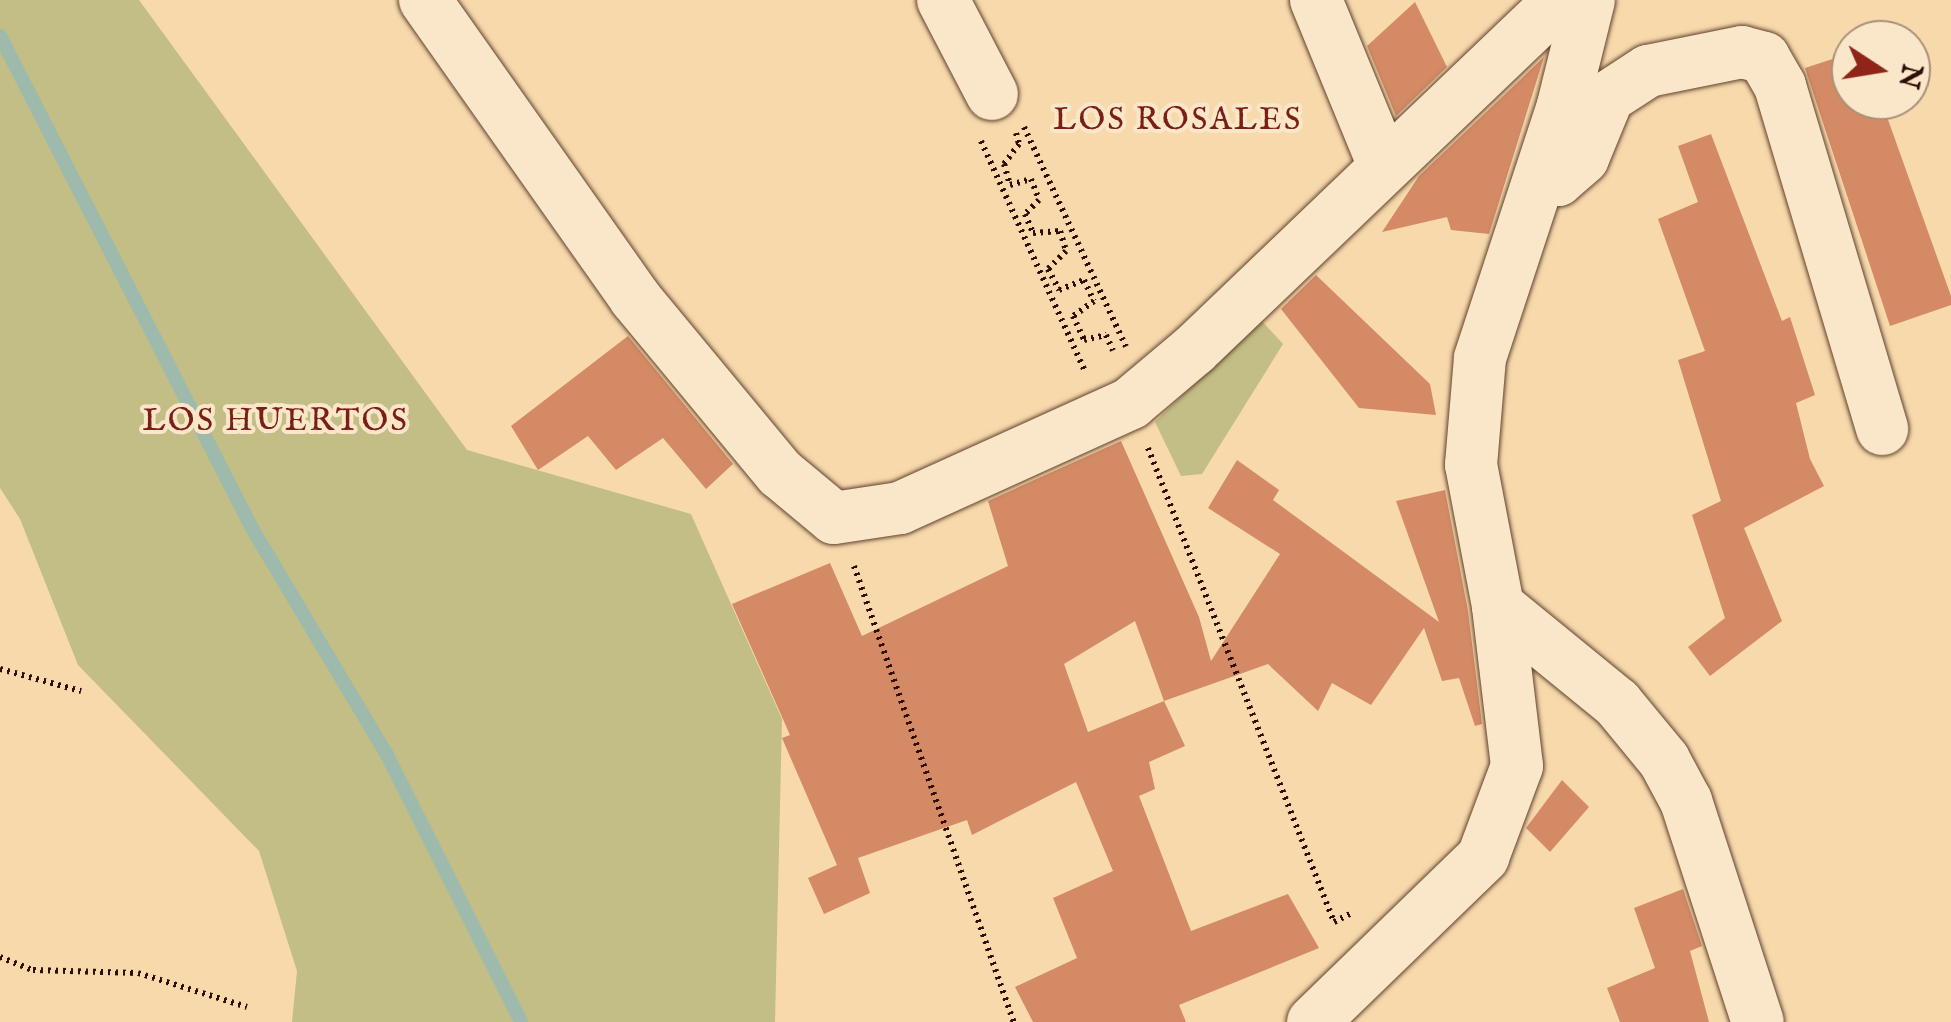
<!DOCTYPE html>
<style>
body{margin:0}
#map{position:relative;width:1951px;height:1022px;overflow:hidden;background:#f7d9ac;font-family:"IM FELL English",serif}
div>[style]{position:absolute}
[style*='--x']{left:calc(var(--x)*1px);top:calc(var(--y)*1px);width:calc(var(--w)*1px);rotate:calc(var(--a)*1deg)}
.green>*{inset:0;background:#c3be85}
.stream>*{height:14px;margin:-7px;padding:0 7px;transform-origin:7px;border-radius:7px;background:#9dbaac}
.building>*{inset:0;background:#d38a65}
.path>*{height:6px;margin-top:-3px;transform-origin:0;background:repeating-linear-gradient(90deg,#2f0f03 0 2.5px,transparent 0 7.5px)}
.roads{filter:drop-shadow(0 0 2px #61422d) drop-shadow(0 0 2px #61422d)}
.minor>*{height:52px;margin:-26px;padding:0 26px;transform-origin:26px;border-radius:26px;background:#fae6c9}
span{translate:-50% -50%;white-space:nowrap;text-align:center;line-height:1.15;-webkit-text-stroke:8px #fae6c9;paint-order:stroke}
.neighbourhood-label{font-size:32px;color:#7a1f14;letter-spacing:2.5px}
.north{position:absolute;left:1831px;top:20px;width:100px;height:100px;box-sizing:border-box;background:#fae6c9;border:2px solid #a9907a;border-radius:50%;rotate:102deg;font-size:28px;font-weight:700;line-height:40px;text-align:center;color:#2f0f03}
.north::after{content:'';display:block;margin:auto;width:35px;height:45px;background:#8f2418;clip-path:polygon(50% 0,100% 100%,50% 72%,0 100%)}
</style>
<div id="map">
<div class="green">
<i style="clip-path:polygon(0 0,139px 0,467px 450px,691px 514px,782px 719px,775px 1022px,292px 1022px,297px 971px,259px 851px,78px 665px,20px 519px,0 488px)"></i>
<i style="clip-path:polygon(1260px 319px,1283px 344px,1202px 474px,1181px 476px,1155px 422px)"></i>
</div>
<div class="stream">
<i style="--x:0;--y:36;--w:555;--a:62.88"></i>
<i style="--x:253;--y:530;--w:262;--a:59.2"></i>
<i style="--x:387;--y:755;--w:299;--a:63.3"></i>
</div>
<div class="building">
<i style="clip-path:polygon(1415px 2px,1447px 67px,1396px 116px,1367px 46px)"></i>
<i style="clip-path:polygon(1851px 53px,1851px 100px,1881px 100px,1951px 296px,1951px 305px,1890px 326px,1805px 68px)"></i>
<i style="clip-path:polygon(1544px 57px,1489px 234px,1451px 230px,1447px 217px,1382px 232px,1419px 176px)"></i>
<i style="clip-path:polygon(1711px 134px,1782px 321px,1790px 317px,1815px 395px,1796px 403px,1810px 459px,1824px 486px,1744px 528px,1782px 621px,1710px 676px,1688px 647px,1725px 618px,1692px 515px,1721px 501px,1678px 360px,1705px 351px,1658px 219px,1698px 202px,1678px 146px)"></i>
<i style="clip-path:polygon(1316px 275px,1430px 384px,1436px 415px,1359px 408px,1281px 309px)"></i>
<i style="clip-path:polygon(628px 336px,733px 464px,706px 489px,663px 438px,616px 470px,588px 436px,538px 470px,511px 426px)"></i>
<i style="clip-path:polygon(evenodd,1121px 441px,1199px 617px,1211px 661px,1280px 554px,1208px 508px,1237px 460px,1279px 490px,1273px 500px,1439px 622px,1396px 501px,1445px 490px,1468px 611px,1482px 724px,1475px 726px,1459px 678px,1442px 681px,1424px 628px,1371px 705px,1332px 683px,1318px 711px,1268px 664px,1164px 701px,1185px 746px,1149px 762px,1155px 789px,1139px 796px,1191px 931px,1288px 894px,1319px 948px,1179px 1005px,1186px 1022px,1033px 1022px,1015px 987px,1077px 958px,1053px 898px,1113px 871px,1076px 782px,972px 835px,967px 820px,858px 858px,870px 893px,824px 914px,808px 878px,837px 865px,782px 738px,790px 735px,732px 604px,830px 563px,862px 636px,1008px 566px,988px 501px,1121px 441px,1135px 621px,1164px 701px,1088px 732px,1064px 664px,1135px 621px)"></i>
<i style="clip-path:polygon(1562px 780px,1589px 807px,1550px 852px,1526px 828px)"></i>
<i style="clip-path:polygon(1683px 889px,1702px 946px,1690px 951px,1709px 1022px,1620px 1022px,1607px 988px,1655px 968px,1634px 908px)"></i>
</div>
<div class="path">
<i style="--x:1024;--y:127;--w:242;--a:65.1"></i>
<i style="--x:1016;--y:133;--w:11;--a:75"></i>
<i style="--x:1019;--y:144;--w:25;--a:127"></i>
<i style="--x:1004;--y:164;--w:22;--a:74"></i>
<i style="--x:1010;--y:185;--w:22;--a:-16"></i>
<i style="--x:1031;--y:179;--w:22;--a:69"></i>
<i style="--x:1039;--y:200;--w:20;--a:135"></i>
<i style="--x:1025;--y:214;--w:21;--a:67"></i>
<i style="--x:1033;--y:233;--w:27;--a:-4"></i>
<i style="--x:1060;--y:231;--w:21;--a:73"></i>
<i style="--x:1066;--y:251;--w:25;--a:135"></i>
<i style="--x:1048;--y:269;--w:24;--a:62"></i>
<i style="--x:1059;--y:290;--w:27;--a:-22"></i>
<i style="--x:1084;--y:280;--w:23;--a:65"></i>
<i style="--x:1094;--y:301;--w:26;--a:144"></i>
<i style="--x:1073;--y:316;--w:26;--a:65"></i>
<i style="--x:1084;--y:340;--w:23;--a:-13"></i>
<i style="--x:1106;--y:335;--w:17;--a:66"></i>
<i style="--x:981;--y:141;--w:252;--a:65.7"></i>
<i style="--x:1148;--y:448;--w:509;--a:68.57"></i>
<i style="--x:1334;--y:922;--w:18;--a:-27"></i>
<i style="--x:854;--y:566;--w:483;--a:70.7"></i>
<i style="--x:0;--y:669;--w:84;--a:15.2"></i>
<i style="--x:0;--y:957;--w:35;--a:22"></i>
<i style="--x:33;--y:970;--w:105;--a:1.6"></i>
<i style="--x:138;--y:973;--w:114;--a:17.3"></i>
</div>
<div class="roads">
<div class="minor">
<i style="--x:425;--y:0;--w:365;--a:54.8"></i>
<i style="--x:635;--y:298;--w:227;--a:50.4"></i>
<i style="--x:780;--y:473;--w:70;--a:39.8"></i>
<i style="--x:834;--y:518;--w:67;--a:-8.6"></i>
<i style="--x:900;--y:508;--w:254;--a:-24.4"></i>
<i style="--x:1131;--y:403;--w:82;--a:-40.1"></i>
<i style="--x:1194;--y:350;--w:506;--a:-43.72"></i>
<i style="--x:943;--y:0;--w:106;--a:62.5"></i>
<i style="--x:1316;--y:0;--w:179;--a:67.7"></i>
<i style="--x:1542;--y:179;--w:16;--a:4"></i>
<i style="--x:1558;--y:180;--w:33;--a:-41"></i>
<i style="--x:1583;--y:158;--w:66;--a:-67.7"></i>
<i style="--x:1608;--y:97;--w:48;--a:-33"></i>
<i style="--x:1648;--y:71;--w:96;--a:-11.4"></i>
<i style="--x:1742;--y:52;--w:23;--a:15"></i>
<i style="--x:1764;--y:58;--w:32;--a:60"></i>
<i style="--x:1780;--y:86;--w:358;--a:73.4"></i>
<i style="--x:1498;--y:606;--w:154;--a:39.2"></i>
<i style="--x:1617;--y:703;--w:74;--a:50.5"></i>
<i style="--x:1664;--y:760;--w:47;--a:61.8"></i>
<i style="--x:1686;--y:801;--w:232;--a:72"></i>
<i style="--x:1313;--y:1022;--w:237;--a:-44.1"></i>
<i style="--x:1483;--y:857;--w:97;--a:-69.5"></i>
<i style="--x:1517;--y:766;--w:161;--a:-96.8"></i>
<i style="--x:1498;--y:606;--w:144;--a:-100.8"></i>
<i style="--x:1471;--y:465;--w:107;--a:-85.2"></i>
<i style="--x:1480;--y:358;--w:266;--a:-71.8"></i>
<i style="--x:1563;--y:105;--w:108;--a:-76.1"></i>
</div>
</div>
<div class="neighbourhood-label">
<span style="left:1178px;top:121px">LOS ROSALES</span>
<span style="left:276px;top:422px">LOS HUERTOS</span>
</div>
<div class="north">N</div>
</div>
